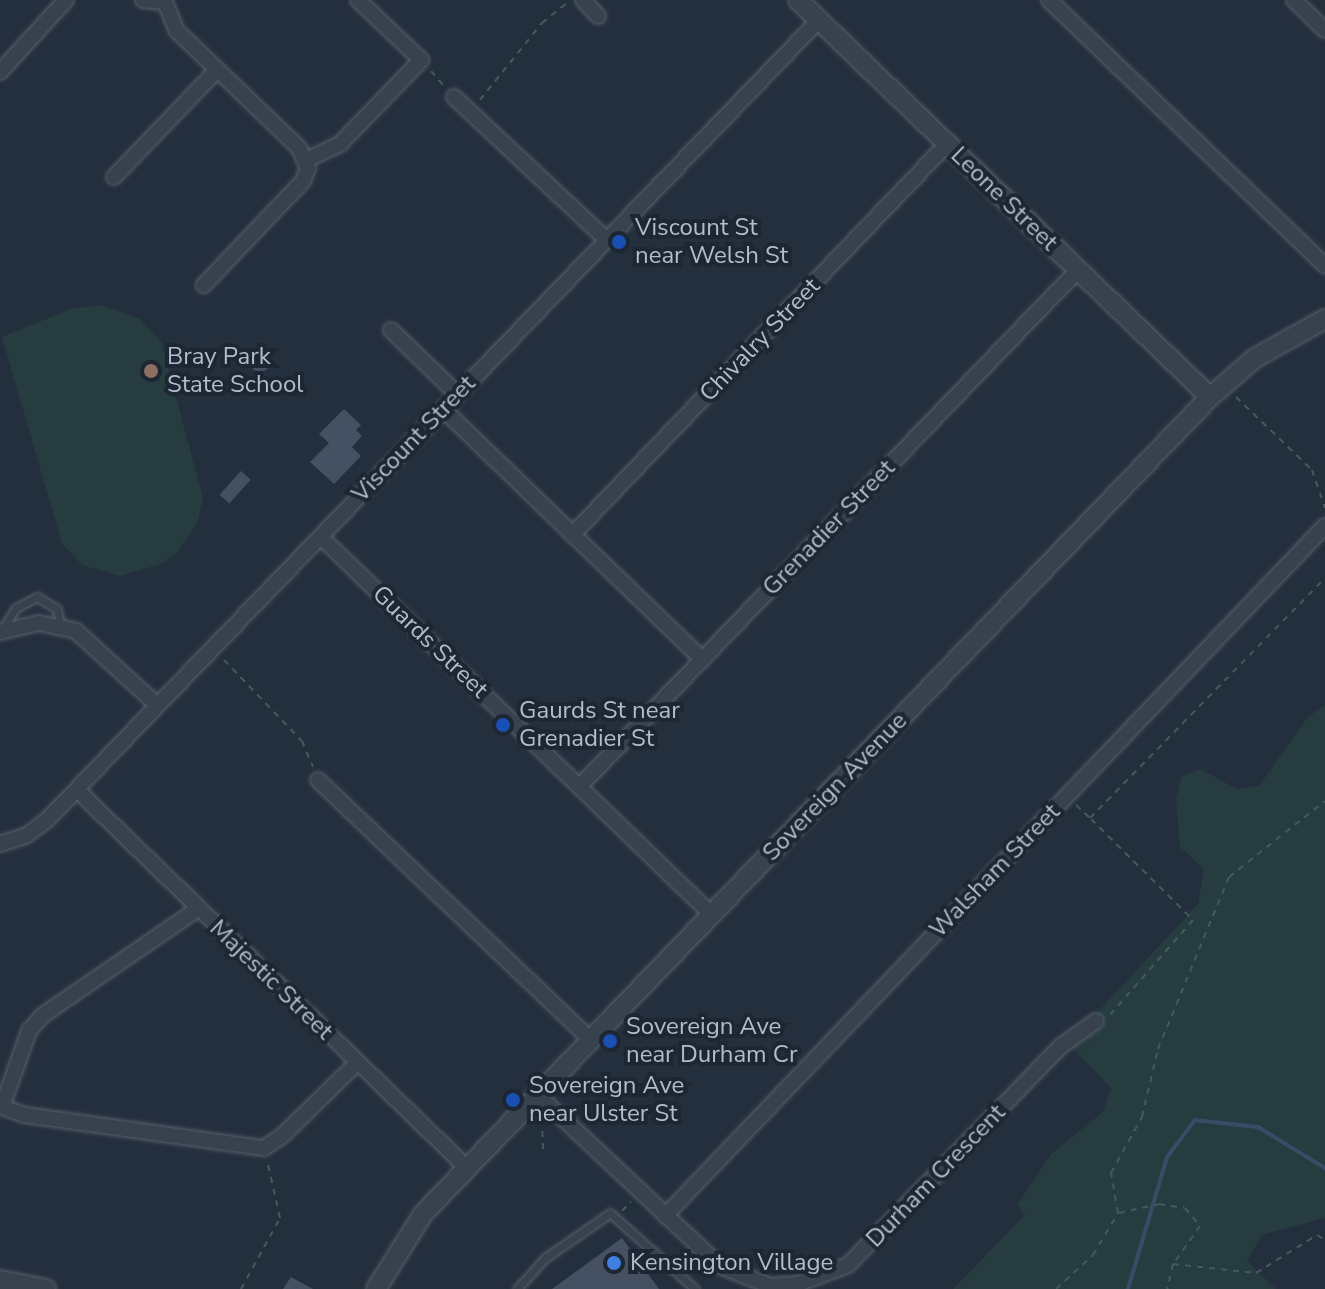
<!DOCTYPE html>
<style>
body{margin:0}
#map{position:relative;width:1325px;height:1289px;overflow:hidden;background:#242f3e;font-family:"Nunito Sans",sans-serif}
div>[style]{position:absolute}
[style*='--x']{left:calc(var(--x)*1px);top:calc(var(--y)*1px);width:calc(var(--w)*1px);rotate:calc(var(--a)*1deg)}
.green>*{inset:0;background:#263c3f}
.stream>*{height:4px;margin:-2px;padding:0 2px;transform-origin:2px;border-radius:2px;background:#394c67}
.building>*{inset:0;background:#455162;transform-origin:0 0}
.path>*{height:2px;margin-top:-1px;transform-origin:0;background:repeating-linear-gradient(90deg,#44595c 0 6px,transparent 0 12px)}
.roads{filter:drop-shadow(0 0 2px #565f6c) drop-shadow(0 0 2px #565f6c)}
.service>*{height:7px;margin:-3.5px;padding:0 3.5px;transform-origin:3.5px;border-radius:3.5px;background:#38414e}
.minor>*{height:14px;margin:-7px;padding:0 7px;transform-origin:7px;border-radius:7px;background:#38414e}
.tertiary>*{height:18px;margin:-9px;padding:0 9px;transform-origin:9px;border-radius:9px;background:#38414e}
.dots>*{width:22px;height:22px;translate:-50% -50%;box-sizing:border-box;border:4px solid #1d2633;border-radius:50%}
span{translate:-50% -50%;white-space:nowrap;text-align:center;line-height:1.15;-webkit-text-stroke:8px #1d2633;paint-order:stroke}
.street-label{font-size:24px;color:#b4bcc9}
.poi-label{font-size:24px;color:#b4bcc9}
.left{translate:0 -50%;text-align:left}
</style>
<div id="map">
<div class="green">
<i style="clip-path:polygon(101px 305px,139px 318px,161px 341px,203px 498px,197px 524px,176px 553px,161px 564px,120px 576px,82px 565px,62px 544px,2px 337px,71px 309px)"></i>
<i style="clip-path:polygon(1325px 705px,1325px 1218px,1262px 1235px,1247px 1261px,1276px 1289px,953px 1289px,1025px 1215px,1017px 1205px,1051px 1154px,1103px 1112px,1111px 1088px,1068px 1044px,1198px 904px,1204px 869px,1180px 847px,1176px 799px,1181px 777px,1200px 769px,1237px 789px,1259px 786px,1308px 717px)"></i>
</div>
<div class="stream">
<i style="--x:1128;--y:1289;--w:138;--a:-73.5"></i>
<i style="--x:1167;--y:1157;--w:46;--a:-52.9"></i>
<i style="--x:1195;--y:1120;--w:63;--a:6.3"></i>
<i style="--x:1258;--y:1127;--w:79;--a:31.5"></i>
</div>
<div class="building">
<i style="left:261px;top:358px;width:12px;height:13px;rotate:48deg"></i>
<i style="clip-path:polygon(344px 409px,361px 425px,356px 430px,362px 436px,352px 447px,361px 456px,334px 484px,310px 462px,329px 443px,319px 434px)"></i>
<i style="left:241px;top:471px;width:13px;height:32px;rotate:42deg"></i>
<i style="clip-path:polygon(622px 1238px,659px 1289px,552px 1289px)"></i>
<i style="clip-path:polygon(291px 1277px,313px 1289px,283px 1289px)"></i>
</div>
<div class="path">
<i style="--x:431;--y:71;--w:21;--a:49"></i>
<i style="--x:480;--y:100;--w:99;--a:-51.2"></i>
<i style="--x:542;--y:23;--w:33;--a:-39"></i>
<i style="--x:1236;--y:397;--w:105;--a:43.8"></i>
<i style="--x:1312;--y:470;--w:40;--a:71.1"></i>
<i style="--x:224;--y:660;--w:112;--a:46.1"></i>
<i style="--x:302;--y:741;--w:28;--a:67"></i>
<i style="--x:1076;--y:805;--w:19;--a:43"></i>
<i style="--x:1090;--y:818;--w:336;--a:-45.6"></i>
<i style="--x:1091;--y:819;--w:144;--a:44.7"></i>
<i style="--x:1193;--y:920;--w:128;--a:131.2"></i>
<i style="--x:542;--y:1119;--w:32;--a:88"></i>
<i style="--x:622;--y:1211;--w:13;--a:-48"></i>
<i style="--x:1119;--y:1213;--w:41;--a:-12.7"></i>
<i style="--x:1159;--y:1204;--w:26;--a:9"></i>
<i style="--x:1185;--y:1208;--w:23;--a:50"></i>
<i style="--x:1200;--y:1226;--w:47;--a:125.4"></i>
<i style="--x:1173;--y:1264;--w:26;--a:103"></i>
<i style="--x:1173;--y:1264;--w:83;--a:6.2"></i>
<i style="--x:1256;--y:1273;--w:72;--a:-31.9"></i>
<i style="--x:1317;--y:1235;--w:9;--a:32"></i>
<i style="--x:241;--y:1289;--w:81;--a:-61.2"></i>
<i style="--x:280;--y:1218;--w:59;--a:-102.6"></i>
<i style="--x:1056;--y:1289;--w:50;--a:-42.6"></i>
<i style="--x:1093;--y:1255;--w:49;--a:-59.2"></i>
<i style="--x:1118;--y:1213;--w:41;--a:-99.9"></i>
<i style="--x:1111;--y:1173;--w:64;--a:-61"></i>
<i style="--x:1142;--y:1117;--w:70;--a:-76.8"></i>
<i style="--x:1158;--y:1049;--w:186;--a:-67.6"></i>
<i style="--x:1229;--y:877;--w:122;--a:-38.4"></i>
</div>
<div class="roads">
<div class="service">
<i style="--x:2;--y:630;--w:26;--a:-58"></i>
<i style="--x:16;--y:608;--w:24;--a:-28"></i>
<i style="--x:37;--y:597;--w:23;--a:31"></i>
<i style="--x:57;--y:609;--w:16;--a:79"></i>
<i style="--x:517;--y:1289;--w:42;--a:-47.9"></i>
<i style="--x:545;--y:1258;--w:79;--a:-34.7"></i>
<i style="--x:610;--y:1213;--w:114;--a:41.8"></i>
</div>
<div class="minor">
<i style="--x:143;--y:0;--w:22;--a:5"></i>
<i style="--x:165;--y:2;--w:31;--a:68"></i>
<i style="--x:177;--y:31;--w:169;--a:43.8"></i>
<i style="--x:299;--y:148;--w:22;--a:66"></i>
<i style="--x:308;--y:168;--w:14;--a:111"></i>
<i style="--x:303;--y:181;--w:144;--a:133.6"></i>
<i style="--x:583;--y:0;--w:22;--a:47"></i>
<i style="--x:1049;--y:0;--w:383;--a:43.9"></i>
<i style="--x:1294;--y:0;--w:43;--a:44.1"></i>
<i style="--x:0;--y:72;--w:98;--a:-47.5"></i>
<i style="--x:454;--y:97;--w:208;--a:43.1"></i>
<i style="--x:306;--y:160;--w:38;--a:-25"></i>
<i style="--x:340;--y:144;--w:117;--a:-46"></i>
<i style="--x:421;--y:60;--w:87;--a:-136.4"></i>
<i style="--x:114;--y:177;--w:149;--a:-46.1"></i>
<i style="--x:391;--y:330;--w:92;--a:44.1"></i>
<i style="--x:443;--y:409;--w:361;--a:44"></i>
<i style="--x:572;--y:535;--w:542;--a:-46.2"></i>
<i style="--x:321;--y:537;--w:544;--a:44.03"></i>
<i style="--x:0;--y:632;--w:40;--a:-13"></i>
<i style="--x:39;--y:623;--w:38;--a:12"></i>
<i style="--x:76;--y:631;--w:110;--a:42.4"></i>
<i style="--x:318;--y:780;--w:377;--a:43.6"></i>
<i style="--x:580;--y:786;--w:717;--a:-46.02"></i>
<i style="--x:77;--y:790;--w:543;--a:44.1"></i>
<i style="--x:0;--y:844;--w:28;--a:-18"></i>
<i style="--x:27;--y:835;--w:26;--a:-37"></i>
<i style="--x:48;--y:819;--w:1110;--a:-46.02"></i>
<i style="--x:538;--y:1095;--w:250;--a:43.2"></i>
<i style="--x:720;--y:1266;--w:54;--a:21.8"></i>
<i style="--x:770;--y:1286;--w:28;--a:-4"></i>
<i style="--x:798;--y:1284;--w:53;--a:-20.8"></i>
<i style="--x:848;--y:1265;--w:305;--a:-45.8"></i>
<i style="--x:1061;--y:1046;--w:43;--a:-35.5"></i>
<i style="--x:0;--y:1106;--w:27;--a:20"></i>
<i style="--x:25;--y:1115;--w:241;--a:7.9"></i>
<i style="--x:264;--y:1148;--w:23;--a:-34"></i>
<i style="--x:283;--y:1135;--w:103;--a:-44.2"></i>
<i style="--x:2;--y:1107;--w:81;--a:-70.4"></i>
<i style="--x:29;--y:1031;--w:21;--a:-49"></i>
<i style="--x:43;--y:1015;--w:188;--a:-34.4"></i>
<i style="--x:665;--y:1216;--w:955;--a:-46.27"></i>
</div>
<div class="tertiary">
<i style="--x:798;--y:0;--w:572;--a:43.94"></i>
<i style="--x:0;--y:1280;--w:47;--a:11.1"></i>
<i style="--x:376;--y:1289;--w:89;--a:-57.9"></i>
<i style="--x:423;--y:1214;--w:1134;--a:-46.07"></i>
<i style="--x:1210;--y:397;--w:60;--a:-40.9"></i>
<i style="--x:1255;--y:358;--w:80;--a:-29.1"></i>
</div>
</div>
<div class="dots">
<i style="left:619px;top:242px;background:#1a4fb4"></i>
<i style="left:151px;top:371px;background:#8d6e63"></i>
<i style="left:503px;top:725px;background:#1a4fb4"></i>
<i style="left:610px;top:1041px;background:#1a4fb4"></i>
<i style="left:513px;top:1100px;background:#1a4fb4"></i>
<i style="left:614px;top:1263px;background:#3f7fe0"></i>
</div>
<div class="street-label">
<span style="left:1004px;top:199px;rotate:44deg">Leone Street</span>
<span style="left:760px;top:340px;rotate:-46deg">Chivalry Street</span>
<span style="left:414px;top:439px;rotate:-46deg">Viscount Street</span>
<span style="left:829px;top:528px;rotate:-46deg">Grenadier Street</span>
<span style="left:430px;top:642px;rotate:44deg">Guards Street</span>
<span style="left:835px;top:787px;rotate:-46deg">Sovereign Avenue</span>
<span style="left:995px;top:871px;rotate:-46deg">Walsham Street</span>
<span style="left:271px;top:980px;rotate:44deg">Majestic Street</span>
<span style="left:936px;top:1176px;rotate:-46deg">Durham Crescent</span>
</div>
<div class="poi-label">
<span class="left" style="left:635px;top:242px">Viscount St<br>near Welsh St</span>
<span class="left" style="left:167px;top:371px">Bray Park<br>State School</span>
<span class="left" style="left:519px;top:725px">Gaurds St near<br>Grenadier St</span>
<span class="left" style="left:626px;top:1041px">Sovereign Ave<br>near Durham Cr</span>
<span class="left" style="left:529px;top:1100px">Sovereign Ave<br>near Ulster St</span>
<span class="left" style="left:630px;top:1263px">Kensington Village</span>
</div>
</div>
